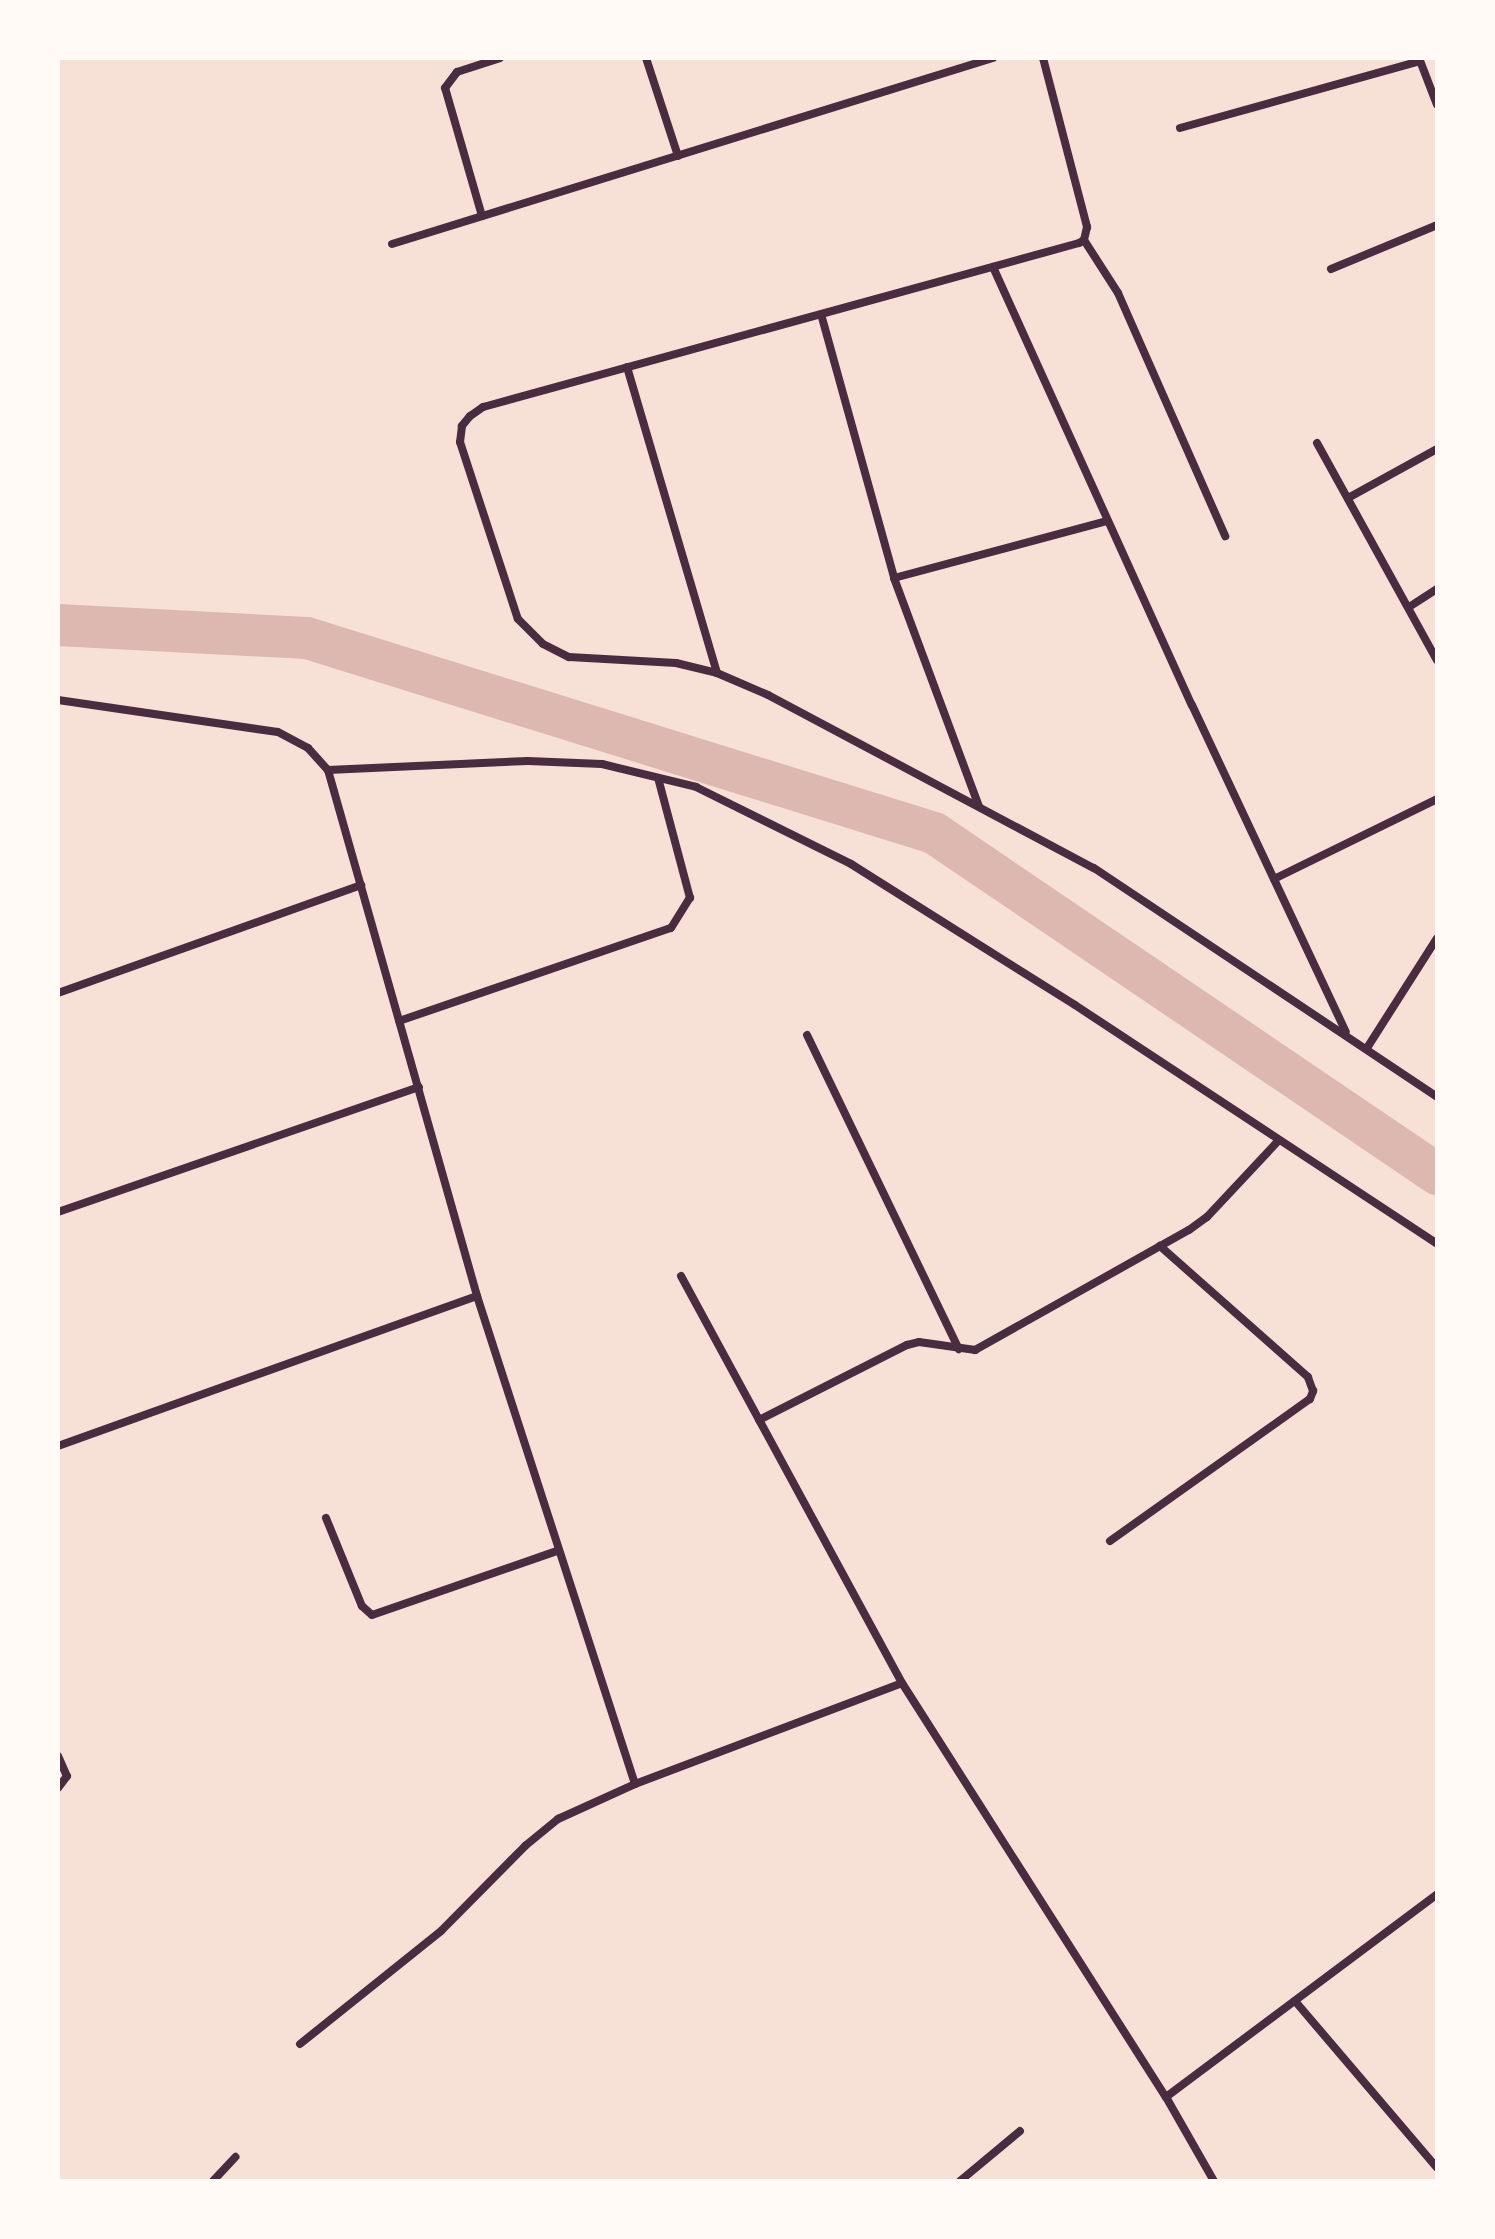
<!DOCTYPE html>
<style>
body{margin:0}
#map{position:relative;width:1495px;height:2239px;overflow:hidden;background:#f7e1d7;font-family:"Fira Sans Condensed",sans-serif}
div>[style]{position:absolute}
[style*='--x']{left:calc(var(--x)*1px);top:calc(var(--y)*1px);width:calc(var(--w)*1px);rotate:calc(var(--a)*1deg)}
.canal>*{height:42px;margin:-21px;padding:0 21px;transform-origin:21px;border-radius:21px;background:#dcb8b0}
.minor>*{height:8px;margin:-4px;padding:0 4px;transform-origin:4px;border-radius:4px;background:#4a2c40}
span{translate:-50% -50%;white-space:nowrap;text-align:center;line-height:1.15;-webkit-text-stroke:8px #fffaf5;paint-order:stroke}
.frame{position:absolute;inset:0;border:60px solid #fffaf5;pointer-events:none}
</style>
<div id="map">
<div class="canal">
<i style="--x:58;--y:625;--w:249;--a:3"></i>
<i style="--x:307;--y:638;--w:657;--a:17.28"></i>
<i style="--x:934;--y:833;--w:608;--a:34.13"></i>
</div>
<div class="minor">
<i style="--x:646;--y:58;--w:103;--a:71.9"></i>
<i style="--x:1043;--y:58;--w:175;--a:75.4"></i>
<i style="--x:1087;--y:227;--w:13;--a:103"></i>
<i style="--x:1084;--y:240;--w:6;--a:149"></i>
<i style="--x:1079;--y:243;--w:618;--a:164.61"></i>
<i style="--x:483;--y:407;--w:16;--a:145"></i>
<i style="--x:470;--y:416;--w:13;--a:129"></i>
<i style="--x:462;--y:426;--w:16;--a:97"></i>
<i style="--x:460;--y:442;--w:186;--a:71.9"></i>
<i style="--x:518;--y:619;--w:35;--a:45"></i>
<i style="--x:543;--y:644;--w:29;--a:27"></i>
<i style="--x:569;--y:657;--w:107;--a:3.2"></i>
<i style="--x:676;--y:663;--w:42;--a:13.7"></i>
<i style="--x:717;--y:673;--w:56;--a:23.3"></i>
<i style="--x:768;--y:695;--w:369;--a:28"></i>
<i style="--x:1094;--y:868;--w:412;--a:33.7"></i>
<i style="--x:1419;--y:58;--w:50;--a:69"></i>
<i style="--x:1180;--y:128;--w:249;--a:-15.6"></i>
<i style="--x:482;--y:216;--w:133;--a:-106.1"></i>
<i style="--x:445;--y:88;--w:20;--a:-53"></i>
<i style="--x:457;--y:72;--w:45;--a:-18"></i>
<i style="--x:1084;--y:240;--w:63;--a:57.3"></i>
<i style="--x:1118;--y:293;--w:266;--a:66.2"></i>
<i style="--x:392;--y:244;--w:629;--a:-17.2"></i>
<i style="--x:993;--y:267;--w:481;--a:65.6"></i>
<i style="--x:1192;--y:705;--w:361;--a:64.8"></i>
<i style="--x:1331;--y:269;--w:115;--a:-22.5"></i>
<i style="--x:821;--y:314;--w:274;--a:74.5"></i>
<i style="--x:894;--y:578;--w:243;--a:69.6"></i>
<i style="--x:627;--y:367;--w:319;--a:73.6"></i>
<i style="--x:1317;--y:443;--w:248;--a:61.1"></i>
<i style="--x:1348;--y:498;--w:102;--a:-28.8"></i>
<i style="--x:894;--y:578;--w:220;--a:-15"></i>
<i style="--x:1409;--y:607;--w:33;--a:-33"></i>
<i style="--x:58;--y:700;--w:222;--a:8.3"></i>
<i style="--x:278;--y:732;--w:34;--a:28"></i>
<i style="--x:308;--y:748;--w:30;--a:48"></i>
<i style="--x:328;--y:770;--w:547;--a:74.18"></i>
<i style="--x:477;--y:1296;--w:513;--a:72.06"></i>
<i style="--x:328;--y:770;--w:200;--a:-2.6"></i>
<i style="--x:528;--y:761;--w:74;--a:2.3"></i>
<i style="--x:602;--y:764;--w:97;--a:13.7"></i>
<i style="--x:696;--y:787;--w:173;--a:26.4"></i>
<i style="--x:851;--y:864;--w:265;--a:32.2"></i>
<i style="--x:1075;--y:1005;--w:434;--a:33.4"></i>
<i style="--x:1274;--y:879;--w:182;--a:-26.1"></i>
<i style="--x:58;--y:993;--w:322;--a:-19.6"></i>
<i style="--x:399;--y:1021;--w:287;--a:-18.9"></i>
<i style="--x:671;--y:928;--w:36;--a:-58"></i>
<i style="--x:690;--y:898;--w:124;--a:-104.9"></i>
<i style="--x:807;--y:1035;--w:349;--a:64.2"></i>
<i style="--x:1367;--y:1048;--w:130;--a:-57.5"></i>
<i style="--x:58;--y:1212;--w:382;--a:-19.1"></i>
<i style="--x:681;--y:1276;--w:463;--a:61.5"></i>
<i style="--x:902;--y:1683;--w:491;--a:57.5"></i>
<i style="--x:1166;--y:2097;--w:97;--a:60.3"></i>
<i style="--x:759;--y:1420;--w:166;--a:-26.9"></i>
<i style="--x:907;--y:1345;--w:12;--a:-14"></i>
<i style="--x:919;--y:1342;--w:57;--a:8.1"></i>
<i style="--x:975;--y:1350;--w:245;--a:-29.3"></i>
<i style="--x:1189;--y:1230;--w:22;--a:-36"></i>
<i style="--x:1207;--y:1217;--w:104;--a:-46.9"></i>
<i style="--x:58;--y:1446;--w:445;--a:-19.7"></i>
<i style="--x:326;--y:1518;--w:95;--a:67.8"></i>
<i style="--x:362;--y:1606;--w:13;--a:42"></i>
<i style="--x:372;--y:1615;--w:196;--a:-19.1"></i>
<i style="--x:1110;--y:1541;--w:245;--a:-35.4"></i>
<i style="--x:1310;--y:1399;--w:9;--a:-69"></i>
<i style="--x:1313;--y:1391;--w:15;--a:-110"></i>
<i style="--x:1308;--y:1377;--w:198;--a:-138.5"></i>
<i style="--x:58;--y:1756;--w:22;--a:66"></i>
<i style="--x:67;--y:1776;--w:15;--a:127"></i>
<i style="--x:1295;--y:2001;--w:219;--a:49.6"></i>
<i style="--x:300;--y:2044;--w:181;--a:-38.7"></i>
<i style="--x:441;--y:1931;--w:120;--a:-45.3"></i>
<i style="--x:525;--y:1846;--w:43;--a:-39.3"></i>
<i style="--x:558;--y:1819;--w:85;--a:-24.4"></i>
<i style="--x:635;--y:1784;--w:285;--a:-20.7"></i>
<i style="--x:1166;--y:2097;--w:339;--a:-36.8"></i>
<i style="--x:213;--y:2181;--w:33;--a:-47"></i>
<i style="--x:960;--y:2181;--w:78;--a:-39.8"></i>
</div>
<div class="frame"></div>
</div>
